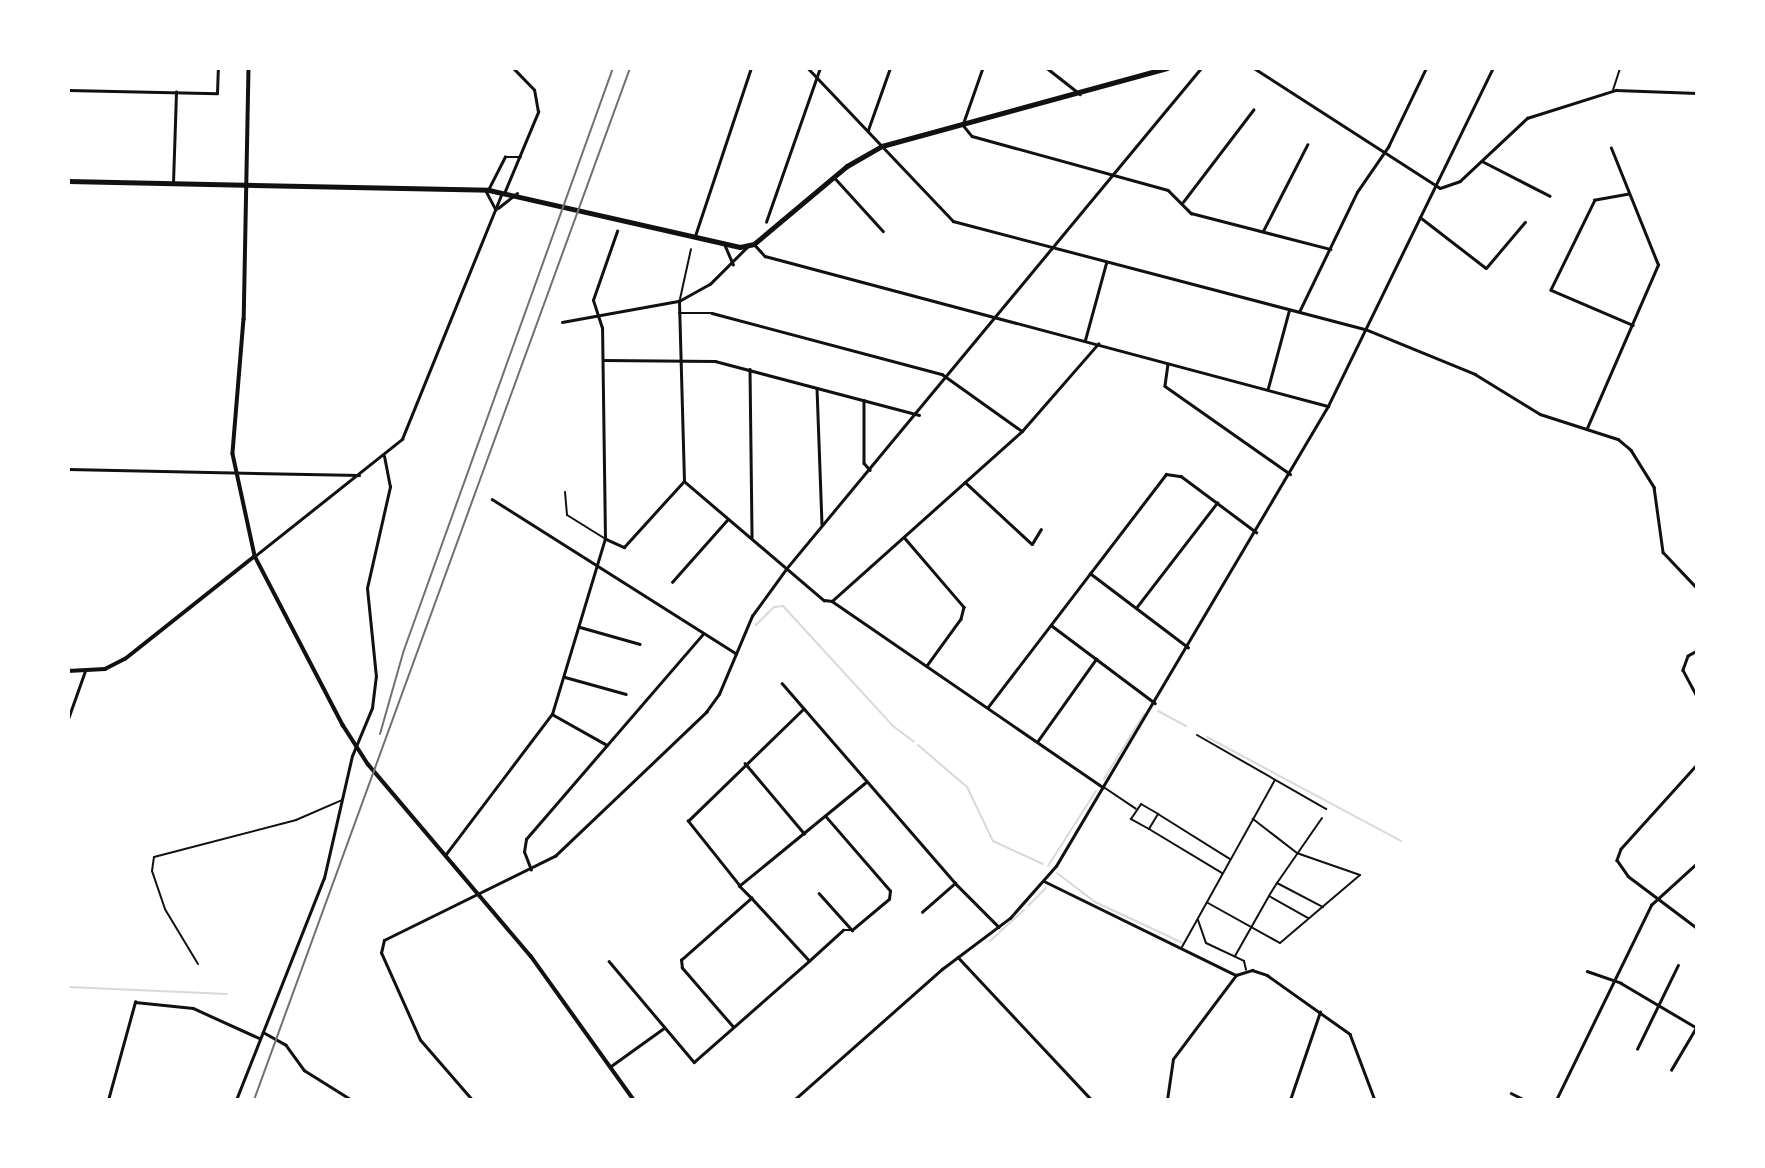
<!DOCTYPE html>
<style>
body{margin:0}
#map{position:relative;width:1765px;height:1168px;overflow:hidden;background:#fff;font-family:"Space Grotesk",sans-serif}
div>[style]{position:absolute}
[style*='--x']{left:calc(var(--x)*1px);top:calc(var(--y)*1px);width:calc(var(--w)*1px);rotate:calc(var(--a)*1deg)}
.stream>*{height:2px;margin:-1px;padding:0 1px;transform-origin:1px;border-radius:1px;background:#d9d9d9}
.service>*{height:2px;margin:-1px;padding:0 1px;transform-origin:1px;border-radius:1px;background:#111}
.pedestrian>*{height:2px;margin:-1px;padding:0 1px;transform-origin:1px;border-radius:1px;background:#111}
.minor>*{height:2.5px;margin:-1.25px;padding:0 1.25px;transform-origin:1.25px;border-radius:1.25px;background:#111}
.tertiary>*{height:3.5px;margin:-1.75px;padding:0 1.75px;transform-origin:1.75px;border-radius:1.75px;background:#111}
.secondary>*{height:4.5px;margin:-2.25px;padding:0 2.25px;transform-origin:2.25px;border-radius:2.25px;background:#111}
.rail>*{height:2px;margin:-1px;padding:0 1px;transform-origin:1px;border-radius:1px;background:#707070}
span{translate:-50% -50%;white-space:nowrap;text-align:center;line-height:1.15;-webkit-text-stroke:5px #fff;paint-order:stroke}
.frame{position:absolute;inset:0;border:70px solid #fff;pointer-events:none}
</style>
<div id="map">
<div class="stream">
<i style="--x:756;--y:625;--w:25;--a:-45"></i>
<i style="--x:774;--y:607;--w:9;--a:-6"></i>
<i style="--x:783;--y:606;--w:163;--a:47.5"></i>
<i style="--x:893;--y:726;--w:26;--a:37"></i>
<i style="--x:1158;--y:711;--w:32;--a:28"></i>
<i style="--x:1207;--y:737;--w:220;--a:28.2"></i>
<i style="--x:918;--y:745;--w:65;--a:40.6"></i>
<i style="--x:967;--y:787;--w:60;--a:64.3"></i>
<i style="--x:993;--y:841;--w:55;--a:24.7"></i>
<i style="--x:1104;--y:779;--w:76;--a:-58.4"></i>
<i style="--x:1048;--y:866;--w:89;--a:-57.4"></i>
<i style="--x:1057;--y:873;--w:48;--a:37.3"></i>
<i style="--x:1095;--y:902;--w:97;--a:25"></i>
<i style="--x:1029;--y:905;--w:24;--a:-45"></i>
<i style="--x:990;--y:941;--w:46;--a:-42.4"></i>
<i style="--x:68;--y:987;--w:159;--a:2.5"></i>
</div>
<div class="service">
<i style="--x:1613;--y:90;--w:23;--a:-72"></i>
<i style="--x:680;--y:299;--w:51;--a:-77.6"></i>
<i style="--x:565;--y:492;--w:23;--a:85"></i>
<i style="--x:567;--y:515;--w:44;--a:31.9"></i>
<i style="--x:198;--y:964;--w:64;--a:-121"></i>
<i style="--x:165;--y:909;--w:40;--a:-108.9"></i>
<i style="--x:152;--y:871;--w:14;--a:-82"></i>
<i style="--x:154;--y:857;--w:147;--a:-14.6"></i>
<i style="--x:296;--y:820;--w:50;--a:-23.5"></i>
</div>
<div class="pedestrian">
<i style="--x:1197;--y:735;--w:149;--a:29.8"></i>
<i style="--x:1105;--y:788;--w:37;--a:34"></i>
<i style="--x:1158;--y:814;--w:85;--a:32"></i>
<i style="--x:1322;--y:818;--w:79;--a:124.7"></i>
<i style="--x:1277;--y:883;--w:52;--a:27.6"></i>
<i style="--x:1149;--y:829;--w:21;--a:-151"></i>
<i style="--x:1131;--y:819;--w:18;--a:-56"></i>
<i style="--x:1141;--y:804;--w:20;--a:30"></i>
<i style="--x:1158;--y:814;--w:17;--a:121"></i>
<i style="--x:1149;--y:829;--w:85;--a:31.1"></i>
<i style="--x:1277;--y:883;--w:15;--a:122"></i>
<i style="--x:1269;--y:896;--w:45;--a:29.4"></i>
<i style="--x:1208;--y:903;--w:82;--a:29.1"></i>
<i style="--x:1280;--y:943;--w:105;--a:-40.4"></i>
<i style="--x:1360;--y:875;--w:67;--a:-160.8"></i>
<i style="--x:1297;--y:853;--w:56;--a:-142.3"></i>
<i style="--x:1198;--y:920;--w:24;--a:71"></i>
<i style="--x:1206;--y:943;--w:42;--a:25.3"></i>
<i style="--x:1244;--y:961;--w:9;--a:77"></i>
<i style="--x:1182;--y:947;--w:191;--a:-60.9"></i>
<i style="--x:1235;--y:956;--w:69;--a:-60.5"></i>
</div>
<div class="minor">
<i style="--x:808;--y:68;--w:211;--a:46.5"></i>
<i style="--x:953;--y:221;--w:426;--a:14.7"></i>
<i style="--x:1365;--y:329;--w:119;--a:22.2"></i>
<i style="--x:1475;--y:374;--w:76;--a:31.6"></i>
<i style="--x:1540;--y:414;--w:82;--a:17.8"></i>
<i style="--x:1618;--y:439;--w:17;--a:40"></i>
<i style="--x:1631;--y:450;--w:44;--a:58.1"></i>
<i style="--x:1654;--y:487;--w:66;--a:82.1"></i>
<i style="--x:1663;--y:552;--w:50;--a:46.6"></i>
<i style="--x:983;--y:68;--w:60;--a:109.3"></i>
<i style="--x:963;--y:125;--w:14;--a:51"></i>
<i style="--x:972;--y:136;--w:203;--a:15.4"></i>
<i style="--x:1168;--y:190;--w:33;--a:45"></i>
<i style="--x:1191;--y:213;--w:144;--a:14.5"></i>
<i style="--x:1047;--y:68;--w:42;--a:38.2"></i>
<i style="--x:1254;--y:68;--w:221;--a:32.8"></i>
<i style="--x:1440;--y:188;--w:21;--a:-19"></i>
<i style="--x:1460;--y:181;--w:92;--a:-43.2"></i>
<i style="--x:1527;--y:118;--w:93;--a:-17.5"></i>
<i style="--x:1616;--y:90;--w:81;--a:2.1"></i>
<i style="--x:68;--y:90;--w:149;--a:1.2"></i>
<i style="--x:217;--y:93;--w:25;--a:-88"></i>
<i style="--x:868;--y:130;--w:66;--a:-70.5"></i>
<i style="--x:1482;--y:161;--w:76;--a:27.2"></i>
<i style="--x:834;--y:177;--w:73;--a:47.8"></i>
<i style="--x:173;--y:183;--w:91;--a:-88.1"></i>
<i style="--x:489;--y:188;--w:35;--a:-63"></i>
<i style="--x:505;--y:157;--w:16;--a:0"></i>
<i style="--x:486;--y:191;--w:21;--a:62"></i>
<i style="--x:505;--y:191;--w:86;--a:-67.3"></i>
<i style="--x:538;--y:112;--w:22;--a:-100"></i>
<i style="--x:534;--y:90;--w:30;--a:-134"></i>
<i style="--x:1629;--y:194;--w:35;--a:170"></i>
<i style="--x:1595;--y:200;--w:100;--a:116.1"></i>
<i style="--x:1551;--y:290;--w:89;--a:23.1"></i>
<i style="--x:1183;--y:202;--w:116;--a:-52.7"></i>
<i style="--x:498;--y:208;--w:24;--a:-38"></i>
<i style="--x:1420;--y:217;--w:83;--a:37.7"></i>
<i style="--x:1486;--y:268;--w:60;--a:-49.7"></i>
<i style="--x:766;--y:222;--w:163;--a:-70.7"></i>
<i style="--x:1263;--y:231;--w:97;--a:-62.9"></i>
<i style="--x:695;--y:236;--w:177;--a:-71.6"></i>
<i style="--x:725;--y:245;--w:21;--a:67"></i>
<i style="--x:755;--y:245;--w:15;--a:48"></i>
<i style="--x:765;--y:256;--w:583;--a:14.92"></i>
<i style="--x:1299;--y:312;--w:133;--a:-64.2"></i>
<i style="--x:1357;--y:192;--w:55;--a:-55.4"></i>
<i style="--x:1388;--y:147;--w:88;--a:-64.3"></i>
<i style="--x:679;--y:313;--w:33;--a:0"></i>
<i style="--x:712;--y:313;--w:238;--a:14.9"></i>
<i style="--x:942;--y:374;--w:98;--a:35.5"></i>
<i style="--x:562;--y:322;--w:119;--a:-10.2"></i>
<i style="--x:679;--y:301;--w:35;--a:-29"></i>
<i style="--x:710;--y:284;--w:54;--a:-45"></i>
<i style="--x:1085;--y:340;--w:80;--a:-74.7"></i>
<i style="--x:603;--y:360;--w:112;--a:0.5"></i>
<i style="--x:715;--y:361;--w:211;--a:14.8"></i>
<i style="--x:1168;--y:364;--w:22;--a:98"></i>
<i style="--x:1165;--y:386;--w:153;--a:35.1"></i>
<i style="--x:750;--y:369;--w:168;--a:89.3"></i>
<i style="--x:817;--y:388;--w:136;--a:87.9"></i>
<i style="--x:1268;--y:388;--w:81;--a:-74.9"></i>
<i style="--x:864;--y:400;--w:63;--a:90"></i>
<i style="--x:864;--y:463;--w:9;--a:49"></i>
<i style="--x:1587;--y:428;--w:178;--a:-66.5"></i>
<i style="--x:1658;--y:265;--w:126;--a:-111.9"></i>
<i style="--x:68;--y:469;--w:291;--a:1.2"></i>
<i style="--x:684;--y:481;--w:184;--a:40.4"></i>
<i style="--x:824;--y:600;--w:8;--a:7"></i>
<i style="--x:832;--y:601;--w:329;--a:34.5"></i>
<i style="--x:965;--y:482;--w:91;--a:42.8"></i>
<i style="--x:1032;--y:544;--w:17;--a:-59"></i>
<i style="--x:492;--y:499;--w:289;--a:32.3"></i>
<i style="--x:904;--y:537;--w:92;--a:49.4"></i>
<i style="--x:964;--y:607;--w:12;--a:104"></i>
<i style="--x:961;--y:619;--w:58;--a:125.9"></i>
<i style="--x:606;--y:539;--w:20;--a:24"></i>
<i style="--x:624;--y:547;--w:89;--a:-47.7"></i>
<i style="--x:684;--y:481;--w:180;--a:-91.6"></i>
<i style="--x:255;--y:556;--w:188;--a:-38.5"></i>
<i style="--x:402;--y:439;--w:263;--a:-67.9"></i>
<i style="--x:1090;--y:573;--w:123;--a:37.1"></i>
<i style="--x:672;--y:582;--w:84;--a:-48.4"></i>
<i style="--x:832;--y:601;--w:255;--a:-41.8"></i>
<i style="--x:1022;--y:431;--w:116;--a:-48.9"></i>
<i style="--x:1136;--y:608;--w:133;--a:-52.4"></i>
<i style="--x:1051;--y:625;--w:130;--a:36.9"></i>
<i style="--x:580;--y:627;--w:62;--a:15.8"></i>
<i style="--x:1697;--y:651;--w:10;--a:151"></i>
<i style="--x:1688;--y:656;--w:15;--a:110"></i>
<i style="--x:1683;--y:670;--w:30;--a:62"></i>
<i style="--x:565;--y:677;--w:63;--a:15.6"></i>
<i style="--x:782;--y:683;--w:264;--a:49.1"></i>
<i style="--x:955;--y:883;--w:62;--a:45"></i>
<i style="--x:988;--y:707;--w:293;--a:-52.6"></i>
<i style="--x:1166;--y:474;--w:15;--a:8"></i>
<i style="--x:1181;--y:476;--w:94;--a:36.7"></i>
<i style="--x:552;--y:714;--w:63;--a:29.4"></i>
<i style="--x:68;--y:719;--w:51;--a:-70.5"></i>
<i style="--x:1037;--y:742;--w:102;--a:-54.6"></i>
<i style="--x:745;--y:763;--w:92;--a:49.9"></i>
<i style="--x:1697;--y:765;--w:113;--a:132.1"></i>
<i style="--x:1621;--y:849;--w:12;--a:110"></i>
<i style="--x:1617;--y:860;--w:19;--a:55"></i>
<i style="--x:1628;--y:876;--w:86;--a:37"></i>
<i style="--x:446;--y:854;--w:176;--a:-52.9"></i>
<i style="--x:552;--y:714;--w:183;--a:-73.2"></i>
<i style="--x:605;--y:539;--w:211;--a:-90.8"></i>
<i style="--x:602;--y:328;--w:29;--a:-108"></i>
<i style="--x:593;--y:300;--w:73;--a:-70.8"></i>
<i style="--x:531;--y:870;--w:19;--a:-111"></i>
<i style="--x:524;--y:852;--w:13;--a:-81"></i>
<i style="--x:526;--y:839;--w:271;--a:-49.2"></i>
<i style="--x:1044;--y:881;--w:214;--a:26.1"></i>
<i style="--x:739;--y:885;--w:82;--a:-128.6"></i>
<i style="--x:688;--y:821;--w:159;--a:-44.2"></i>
<i style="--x:819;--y:893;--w:50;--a:48.3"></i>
<i style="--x:922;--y:912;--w:44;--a:-41.3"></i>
<i style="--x:958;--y:957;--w:196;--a:46.9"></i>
<i style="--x:609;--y:961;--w:132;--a:49.9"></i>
<i style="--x:694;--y:1062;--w:153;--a:-41.3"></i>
<i style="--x:809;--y:961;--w:86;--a:-132.6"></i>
<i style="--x:809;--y:961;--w:46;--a:-42.4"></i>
<i style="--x:843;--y:930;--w:9;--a:0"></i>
<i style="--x:852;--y:930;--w:48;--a:-40"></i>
<i style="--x:889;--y:899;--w:8;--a:-83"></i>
<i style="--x:890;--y:891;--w:98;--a:-130.9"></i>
<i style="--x:1587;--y:971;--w:36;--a:19"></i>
<i style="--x:1621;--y:983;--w:88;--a:30.6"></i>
<i style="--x:1236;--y:975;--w:17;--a:-17"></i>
<i style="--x:1252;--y:970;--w:16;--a:18"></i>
<i style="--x:1267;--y:975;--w:102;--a:35.4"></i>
<i style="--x:1350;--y:1034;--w:71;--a:69.3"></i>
<i style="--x:733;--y:1027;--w:78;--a:-130.8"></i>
<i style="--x:682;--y:968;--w:8;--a:-97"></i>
<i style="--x:681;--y:960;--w:94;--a:-41.5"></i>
<i style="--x:751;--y:898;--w:17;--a:-135"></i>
<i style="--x:739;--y:886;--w:164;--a:-39.3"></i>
<i style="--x:263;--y:1032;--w:26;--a:29"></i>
<i style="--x:286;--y:1045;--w:31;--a:54"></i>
<i style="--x:304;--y:1070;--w:57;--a:32"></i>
<i style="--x:1637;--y:1049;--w:93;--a:-64"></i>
<i style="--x:611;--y:1066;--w:65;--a:-35.6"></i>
<i style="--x:1671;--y:1070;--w:51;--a:-59.4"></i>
<i style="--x:1511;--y:1093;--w:16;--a:27"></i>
<i style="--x:108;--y:1100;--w:102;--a:-74.6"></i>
<i style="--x:135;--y:1002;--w:58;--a:5.9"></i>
<i style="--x:193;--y:1008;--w:72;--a:24.4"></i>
<i style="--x:236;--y:1100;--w:239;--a:-68.4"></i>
<i style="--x:324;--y:878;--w:125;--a:-77.1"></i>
<i style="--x:352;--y:756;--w:52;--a:-67.4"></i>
<i style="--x:372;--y:708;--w:31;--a:-83"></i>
<i style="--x:376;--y:677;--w:89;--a:-95.8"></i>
<i style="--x:367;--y:588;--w:104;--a:-77.2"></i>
<i style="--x:390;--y:487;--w:31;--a:-101"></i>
<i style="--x:472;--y:1100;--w:79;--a:-130.9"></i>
<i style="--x:420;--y:1040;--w:95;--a:-114.1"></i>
<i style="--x:381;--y:953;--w:13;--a:-77"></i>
<i style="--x:384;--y:940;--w:191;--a:-26.2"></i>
<i style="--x:555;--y:856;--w:209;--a:-43.6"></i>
<i style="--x:706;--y:712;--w:22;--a:-54"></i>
<i style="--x:719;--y:694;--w:85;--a:-67.1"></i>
<i style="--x:752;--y:616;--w:58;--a:-54.1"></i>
<i style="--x:786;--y:569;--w:651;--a:-50.36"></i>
<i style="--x:794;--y:1100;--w:198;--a:-41.5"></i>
<i style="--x:942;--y:969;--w:85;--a:-36.9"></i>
<i style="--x:1010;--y:918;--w:69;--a:-48.5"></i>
<i style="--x:1056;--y:866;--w:534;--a:-59.4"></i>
<i style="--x:1328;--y:406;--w:376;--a:-64"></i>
<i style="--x:1167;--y:1100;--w:41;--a:-81.7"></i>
<i style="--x:1173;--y:1059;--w:105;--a:-53.1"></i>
<i style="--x:1290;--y:1100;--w:93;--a:-71.2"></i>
<i style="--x:1556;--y:1100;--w:217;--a:-64"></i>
<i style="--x:1651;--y:905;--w:62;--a:-42.4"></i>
</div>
<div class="tertiary">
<i style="--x:249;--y:68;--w:251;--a:91.1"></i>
<i style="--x:244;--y:319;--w:135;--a:94.7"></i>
<i style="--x:233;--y:454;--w:104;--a:77.8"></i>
<i style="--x:255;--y:556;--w:191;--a:62.5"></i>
<i style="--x:343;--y:725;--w:46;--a:57.3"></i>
<i style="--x:368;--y:764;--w:252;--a:49.7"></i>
<i style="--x:531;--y:956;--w:177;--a:54.4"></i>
<i style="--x:68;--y:671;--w:37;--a:-3"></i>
<i style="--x:105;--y:669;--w:22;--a:-27"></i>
<i style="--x:125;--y:659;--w:166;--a:-38.4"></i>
</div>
<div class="secondary">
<i style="--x:68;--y:181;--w:421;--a:1.2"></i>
<i style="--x:489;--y:190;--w:257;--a:12.8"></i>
<i style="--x:740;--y:247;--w:14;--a:-12"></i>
<i style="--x:754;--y:244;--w:121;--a:-40"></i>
<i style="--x:847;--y:166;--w:40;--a:-29.7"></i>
<i style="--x:882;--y:146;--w:295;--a:-15.3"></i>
</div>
<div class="rail">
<i style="--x:380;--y:734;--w:87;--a:-74.1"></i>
<i style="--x:404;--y:650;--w:618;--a:-70.25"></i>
<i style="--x:254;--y:1100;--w:1098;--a:-69.98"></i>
</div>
<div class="frame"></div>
</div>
